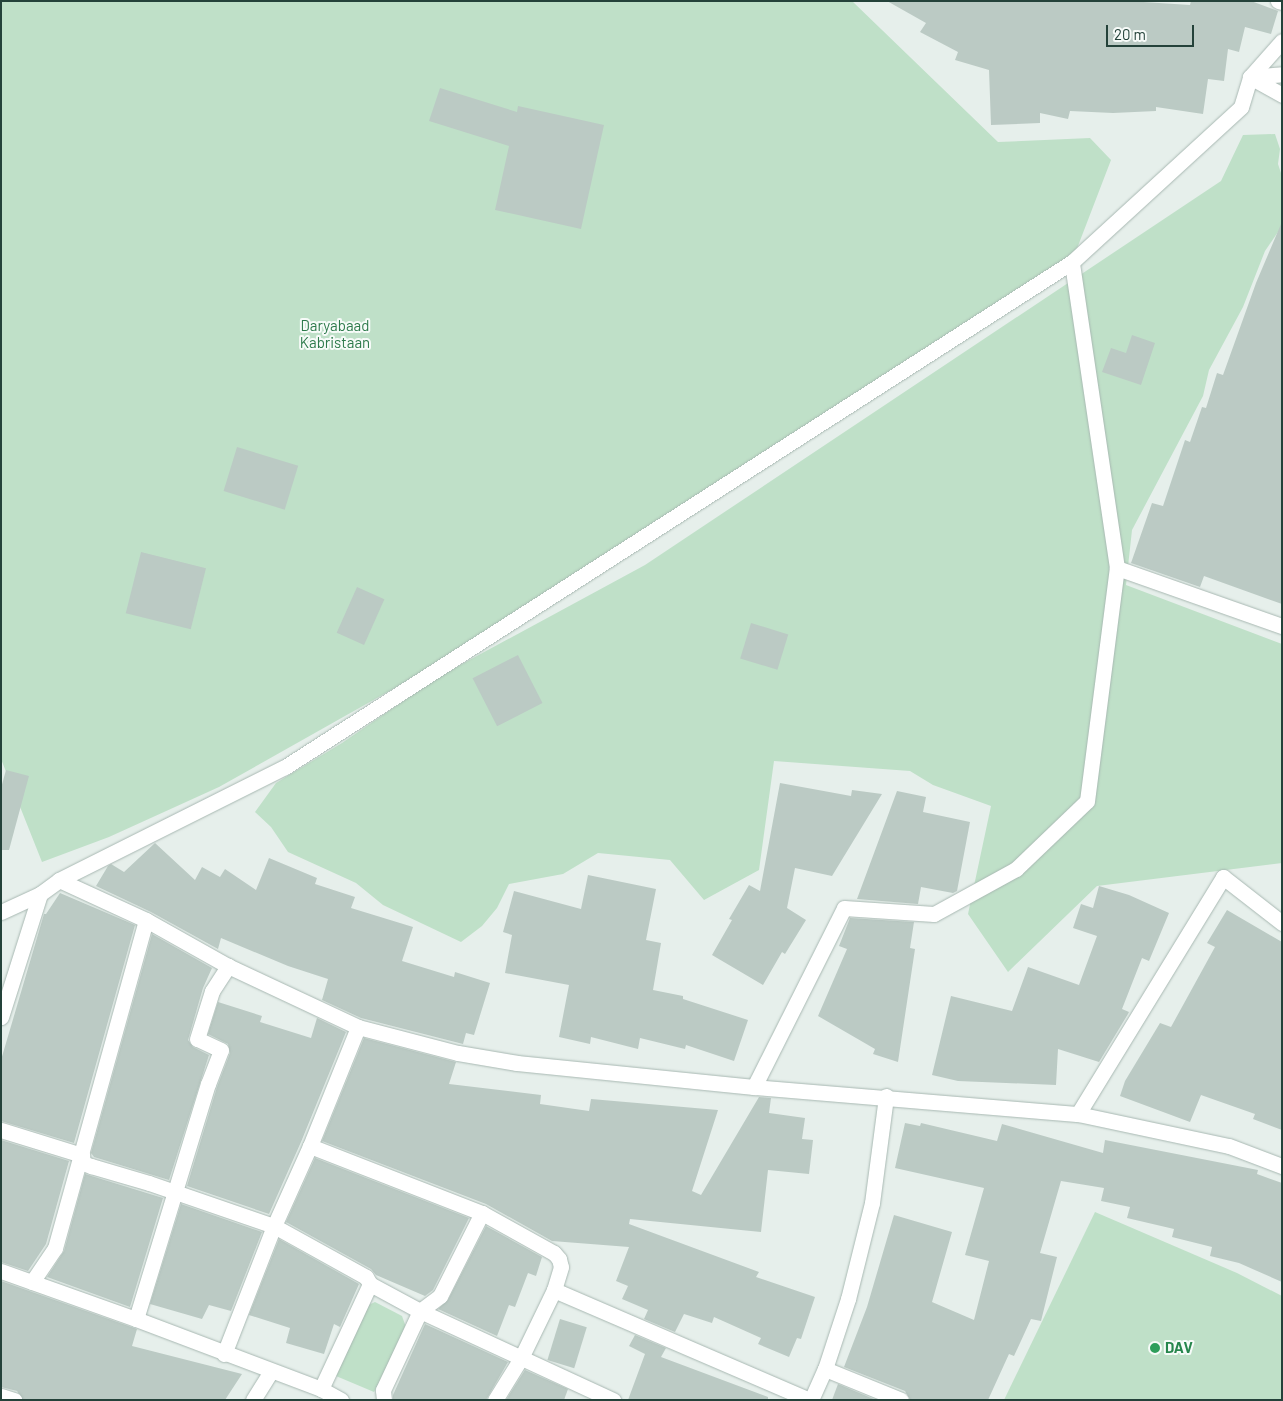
<!DOCTYPE html>
<style>
body{margin:0}
#map{position:relative;width:1283px;height:1401px;overflow:hidden;background:#e6efeb;font-family:Barlow,sans-serif}
div>[style]{position:absolute}
[style*='--x']{left:calc(var(--x)*1px);top:calc(var(--y)*1px);width:calc(var(--w)*1px);rotate:calc(var(--a)*1deg)}
.green>*{inset:0;background:#bfe0c8}
.building>*{inset:0;background:#bbcac4;transform-origin:0 0}
.roads{filter:drop-shadow(0 0 1px #a8b8b2) drop-shadow(0 0 1px #a8b8b2)}
.minor>*{height:15px;margin:-7.5px;padding:0 7.5px;transform-origin:7.5px;border-radius:7.5px;background:#fff}
.dots>*{width:14px;height:14px;translate:-50% -50%;box-sizing:border-box;border:2px solid #f7fbf9;border-radius:50%}
span{translate:-50% -50%;white-space:nowrap;text-align:center;line-height:1.15;-webkit-text-stroke:4px #f7fbf9;paint-order:stroke}
.park-label{font-size:15px;color:#2d7a4b}
.leisure-label{font-size:15px;color:#27864d;font-weight:700}
.left{translate:0 -50%;text-align:left}
.frame{position:absolute;inset:0;border:2px solid #24423a;pointer-events:none}
.scale{position:absolute;left:1106px;top:25px;width:88px;height:22px;box-sizing:border-box;border:2px solid #24423a;border-top:0;padding-left:6px;font-size:15px;line-height:18px;white-space:nowrap;color:#24423a;-webkit-text-stroke:4px #f7fbf9;paint-order:stroke}
</style>
<div id="map">
<div class="green">
<i style="clip-path:polygon(1px 1px,852px 1px,998px 142px,1090px 138px,1111px 160px,1068px 272px,878px 396px,538px 599px,400px 685px,219px 787px,109px 837px,42px 862px,1px 759px)"></i>
<i style="clip-path:polygon(1275px 134px,1280px 149px,1278px 164px,1282px 176px,1282px 226px,1265px 251px,1243px 307px,1209px 370px,1203px 396px,1132px 530px,1126px 585px,1282px 644px,1282px 863px,1097px 886px,1008px 972px,968px 914px,991px 806px,933px 785px,910px 771px,774px 761px,759px 870px,704px 900px,670px 860px,598px 853px,563px 874px,509px 884px,497px 908px,482px 926px,461px 942px,383px 905px,356px 883px,288px 852px,271px 827px,255px 812px,276px 783px,342px 743px,440px 676px,645px 565px,1221px 181px,1243px 135px)"></i>
<i style="clip-path:polygon(1095px 1212px,1237px 1273px,1282px 1296px,1282px 1400px,1004px 1400px)"></i>
<i style="clip-path:polygon(375px 1302px,402px 1316px,407px 1330px,374px 1392px,336px 1376px,332px 1370px,362px 1308px)"></i>
</div>
<div class="building">
<i style="clip-path:polygon(887px 1px,1128px 1px,1190px 5px,1191px 1px,1251px 1px,1278px 11px,1271px 34px,1245px 27px,1239px 52px,1228px 49px,1224px 81px,1208px 79px,1203px 114px,1156px 107px,1156px 111px,1113px 113px,1070px 111px,1068px 119px,1040px 113px,1040px 123px,991px 125px,989px 70px,955px 60px,958px 52px,920px 32px,926px 23px)"></i>
<i style="clip-path:polygon(440px 88px,517px 112px,518px 106px,604px 125px,581px 229px,495px 210px,509px 146px,429px 121px)"></i>
<i style="clip-path:polygon(1281px 224px,1282px 225px,1282px 604px,1204px 576px,1200px 587px,1131px 563px,1152px 503px,1163px 506px,1185px 440px,1190px 442px,1202px 407px,1206px 408px,1217px 373px,1223px 375px,1256px 283px)"></i>
<i style="clip-path:polygon(1132px 335px,1155px 343px,1141px 385px,1102px 372px,1111px 348px,1126px 353px)"></i>
<i style="left:237px;top:447px;width:64px;height:46px;rotate:17deg"></i>
<i style="left:141px;top:552px;width:67px;height:63px;rotate:14deg"></i>
<i style="left:357px;top:587px;width:30px;height:50px;rotate:24deg"></i>
<i style="left:751px;top:623px;width:39px;height:37px;rotate:17deg"></i>
<i style="left:518px;top:655px;width:54px;height:51px;rotate:63deg"></i>
<i style="clip-path:polygon(6px 770px,29px 776px,9px 850px,1px 850px,1px 788px)"></i>
<i style="clip-path:polygon(780px 783px,851px 796px,852px 790px,882px 794px,832px 876px,795px 868px,787px 908px,806px 920px,785px 954px,782px 952px,763px 985px,712px 955px,732px 920px,729px 919px,749px 885px,760px 891px)"></i>
<i style="clip-path:polygon(897px 791px,926px 797px,923px 812px,970px 822px,957px 891px,953px 893px,921px 887px,918px 904px,857px 899px)"></i>
<i style="clip-path:polygon(155px 843px,195px 880px,202px 867px,220px 877px,225px 869px,256px 890px,269px 858px,317px 878px,315px 884px,355px 897px,351px 908px,413px 927px,402px 961px,454px 977px,455px 972px,490px 983px,474px 1035px,466px 1033px,463px 1044px,361px 1018px,322px 1000px,328px 979px,288px 966px,221px 938px,218px 949px,151px 912px,96px 886px,108px 866px,111px 864px,124px 872px)"></i>
<i style="clip-path:polygon(588px 875px,656px 889px,646px 940px,661px 943px,653px 990px,683px 996px,683px 999px,748px 1020px,734px 1061px,686px 1045px,685px 1049px,640px 1038px,638px 1049px,591px 1037px,590px 1044px,559px 1037px,569px 985px,505px 973px,512px 935px,503px 932px,514px 891px,581px 909px)"></i>
<i style="clip-path:polygon(1099px 886px,1129px 895px,1169px 913px,1149px 961px,1142px 958px,1122px 1009px,1129px 1012px,1128px 1014px,1099px 1062px,1058px 1049px,1056px 1085px,958px 1081px,932px 1075px,951px 996px,1012px 1011px,1028px 967px,1079px 985px,1097px 936px,1073px 928px,1081px 904px,1093px 908px)"></i>
<i style="clip-path:polygon(60px 893px,135px 925px,74px 1143px,1px 1121px,1px 1060px,44px 914px,46px 914px)"></i>
<i style="clip-path:polygon(1227px 910px,1282px 942px,1282px 1130px,1253px 1119px,1255px 1114px,1201px 1095px,1190px 1122px,1120px 1096px,1125px 1081px,1160px 1023px,1171px 1027px,1215px 947px,1207px 943px)"></i>
<i style="clip-path:polygon(850px 918px,914px 922px,910px 948px,915px 949px,898px 1062px,873px 1054px,875px 1049px,818px 1016px,847px 949px,839px 946px)"></i>
<i style="clip-path:polygon(152px 934px,212px 968px,203px 988px,188px 1040px,193px 1047px,209px 1055px,169px 1180px,94px 1157px,91px 1153px)"></i>
<i style="clip-path:polygon(218px 1002px,262px 1016px,260px 1022px,311px 1038px,317px 1018px,346px 1032px,301px 1142px,269px 1214px,187px 1186px,217px 1087px,230px 1053px,228px 1044px,208px 1034px)"></i>
<i style="clip-path:polygon(364px 1038px,456px 1062px,449px 1084px,541px 1095px,540px 1104px,589px 1111px,591px 1099px,718px 1110px,692px 1191px,701px 1195px,759px 1097px,771px 1098px,769px 1113px,805px 1118px,802px 1139px,813px 1140px,809px 1174px,768px 1170px,761px 1232px,630px 1219px,629px 1224px,759px 1272px,756px 1277px,815px 1297px,801px 1339px,797px 1338px,789px 1357px,758px 1344px,761px 1338px,714px 1317px,712px 1323px,684px 1314px,675px 1332px,644px 1319px,648px 1310px,622px 1299px,628px 1286px,616px 1281px,629px 1247px,552px 1241px,486px 1204px,322px 1141px)"></i>
<i style="clip-path:polygon(905px 1123px,920px 1126px,921px 1123px,997px 1141px,1002px 1124px,1103px 1153px,1105px 1140px,1258px 1170px,1257px 1174px,1282px 1183px,1282px 1282px,1239px 1263px,1210px 1256px,1212px 1247px,1172px 1237px,1174px 1229px,1127px 1218px,1130px 1207px,1101px 1201px,1104px 1188px,1061px 1181px,1040px 1253px,1057px 1257px,1041px 1321px,1031px 1319px,1014px 1356px,1009px 1354px,988px 1400px,910px 1400px,905px 1391px,844px 1367px,867px 1307px,894px 1215px,952px 1232px,932px 1302px,974px 1320px,989px 1261px,965px 1255px,984px 1188px,895px 1168px)"></i>
<i style="clip-path:polygon(1px 1140px,69px 1161px,46px 1244px,28px 1271px,1px 1262px)"></i>
<i style="clip-path:polygon(315px 1158px,469px 1218px,433px 1290px,425px 1296px,376px 1275px,371px 1269px,286px 1222px)"></i>
<i style="clip-path:polygon(85px 1174px,163px 1198px,130px 1307px,47px 1277px,64px 1251px)"></i>
<i style="clip-path:polygon(181px 1204px,262px 1232px,231px 1311px,209px 1305px,202px 1319px,150px 1304px)"></i>
<i style="clip-path:polygon(486px 1226px,542px 1257px,536px 1276px,528px 1273px,515px 1307px,509px 1305px,497px 1336px,438px 1309px,448px 1300px)"></i>
<i style="clip-path:polygon(279px 1239px,359px 1284px,340px 1327px,334px 1324px,324px 1354px,286px 1343px,290px 1328px,249px 1315px)"></i>
<i style="clip-path:polygon(1px 1281px,137px 1329px,132px 1346px,242px 1374px,225px 1400px,23px 1400px,17px 1391px,1px 1387px)"></i>
<i style="left:560px;top:1319px;width:28px;height:43px;rotate:17deg"></i>
<i style="clip-path:polygon(425px 1324px,508px 1362px,486px 1400px,393px 1400px,393px 1395px)"></i>
<i style="clip-path:polygon(635px 1335px,666px 1348px,661px 1357px,768px 1397px,768px 1400px,628px 1400px,645px 1354px,629px 1346px)"></i>
<i style="clip-path:polygon(525px 1370px,568px 1389px,564px 1400px,506px 1400px)"></i>
<i style="clip-path:polygon(838px 1384px,876px 1400px,832px 1400px)"></i>
</div>
<div class="roads">
<div class="minor">
<i style="--x:1278;--y:1;--w:4;--a:14"></i>
<i style="--x:1250;--y:77;--w:37;--a:29"></i>
<i style="--x:1250;--y:77;--w:32;--a:-5"></i>
<i style="--x:1117;--y:568;--w:175;--a:19.4"></i>
<i style="--x:59;--y:880;--w:96;--a:24.7"></i>
<i style="--x:146;--y:920;--w:94;--a:29.3"></i>
<i style="--x:228;--y:966;--w:144;--a:25.1"></i>
<i style="--x:358;--y:1027;--w:103;--a:14.6"></i>
<i style="--x:458;--y:1053;--w:60;--a:9.6"></i>
<i style="--x:517;--y:1063;--w:238;--a:5.8"></i>
<i style="--x:754;--y:1087;--w:325;--a:4.8"></i>
<i style="--x:1078;--y:1114;--w:154;--a:12"></i>
<i style="--x:1229;--y:1146;--w:57;--a:20.7"></i>
<i style="--x:1;--y:912;--w:43;--a:-24.8"></i>
<i style="--x:40;--y:894;--w:24;--a:-36"></i>
<i style="--x:59;--y:880;--w:253;--a:-26.6"></i>
<i style="--x:285;--y:767;--w:935;--a:-32.69"></i>
<i style="--x:1072;--y:262;--w:229;--a:-42.5"></i>
<i style="--x:1241;--y:107;--w:31;--a:-73"></i>
<i style="--x:1250;--y:77;--w:48;--a:-48.4"></i>
<i style="--x:1;--y:1017;--w:129;--a:-72.4"></i>
<i style="--x:754;--y:1087;--w:200;--a:-63.3"></i>
<i style="--x:844;--y:908;--w:90;--a:3.8"></i>
<i style="--x:934;--y:914;--w:94;--a:-28.8"></i>
<i style="--x:1016;--y:869;--w:98;--a:-43.8"></i>
<i style="--x:1087;--y:801;--w:235;--a:-82.7"></i>
<i style="--x:1117;--y:568;--w:309;--a:-98.4"></i>
<i style="--x:1078;--y:1114;--w:278;--a:-58.5"></i>
<i style="--x:1223;--y:877;--w:75;--a:37.9"></i>
<i style="--x:1;--y:1130;--w:85;--a:17.2"></i>
<i style="--x:82;--y:1155;--w:8;--a:83"></i>
<i style="--x:83;--y:1163;--w:9;--a:21"></i>
<i style="--x:91;--y:1166;--w:60;--a:16.3"></i>
<i style="--x:149;--y:1183;--w:132;--a:19"></i>
<i style="--x:274;--y:1226;--w:105;--a:29"></i>
<i style="--x:366;--y:1277;--w:8;--a:60"></i>
<i style="--x:370;--y:1284;--w:57;--a:28.4"></i>
<i style="--x:420;--y:1311;--w:213;--a:24.8"></i>
<i style="--x:310;--y:1146;--w:185;--a:21.3"></i>
<i style="--x:482;--y:1213;--w:82;--a:29.1"></i>
<i style="--x:554;--y:1253;--w:8;--a:50"></i>
<i style="--x:559;--y:1259;--w:8;--a:76"></i>
<i style="--x:561;--y:1267;--w:24;--a:107"></i>
<i style="--x:1;--y:1271;--w:143;--a:19.6"></i>
<i style="--x:136;--y:1319;--w:198;--a:20.7"></i>
<i style="--x:321;--y:1389;--w:23;--a:29"></i>
<i style="--x:32;--y:1282;--w:41;--a:-55.9"></i>
<i style="--x:55;--y:1248;--w:340;--a:-74.5"></i>
<i style="--x:136;--y:1319;--w:246;--a:-73"></i>
<i style="--x:208;--y:1084;--w:36;--a:-69"></i>
<i style="--x:221;--y:1050;--w:26;--a:-155"></i>
<i style="--x:197;--y:1039;--w:50;--a:-72.6"></i>
<i style="--x:212;--y:991;--w:30;--a:-57"></i>
<i style="--x:224;--y:1354;--w:137;--a:-68.7"></i>
<i style="--x:274;--y:1226;--w:88;--a:-65.8"></i>
<i style="--x:310;--y:1146;--w:128;--a:-68"></i>
<i style="--x:825;--y:1369;--w:82;--a:22.2"></i>
<i style="--x:321;--y:1389;--w:116;--a:-65"></i>
<i style="--x:1;--y:1396;--w:14;--a:17"></i>
<i style="--x:253;--y:1400;--w:34;--a:-58"></i>
<i style="--x:384;--y:1400;--w:10;--a:-96"></i>
<i style="--x:383;--y:1390;--w:87;--a:-64.9"></i>
<i style="--x:420;--y:1311;--w:25;--a:-37"></i>
<i style="--x:440;--y:1296;--w:93;--a:-63.2"></i>
<i style="--x:495;--y:1400;--w:49;--a:-58.2"></i>
<i style="--x:521;--y:1358;--w:76;--a:-64.1"></i>
<i style="--x:554;--y:1290;--w:278;--a:23.3"></i>
<i style="--x:811;--y:1400;--w:34;--a:-66"></i>
<i style="--x:825;--y:1369;--w:74;--a:-71.8"></i>
<i style="--x:848;--y:1299;--w:99;--a:-76"></i>
<i style="--x:872;--y:1203;--w:108;--a:-82.5"></i>
</div>
</div>
<div class="dots">
<i style="left:1155px;top:1348px;background:#2e9e5b"></i>
</div>
<div class="park-label">
<span style="left:335px;top:334px">Daryabaad<br>Kabristaan</span>
</div>
<div class="leisure-label">
<span class="left" style="left:1165px;top:1348px">DAV</span>
</div>
<div class="frame"></div>
<div class="scale">20 m</div>
</div>
